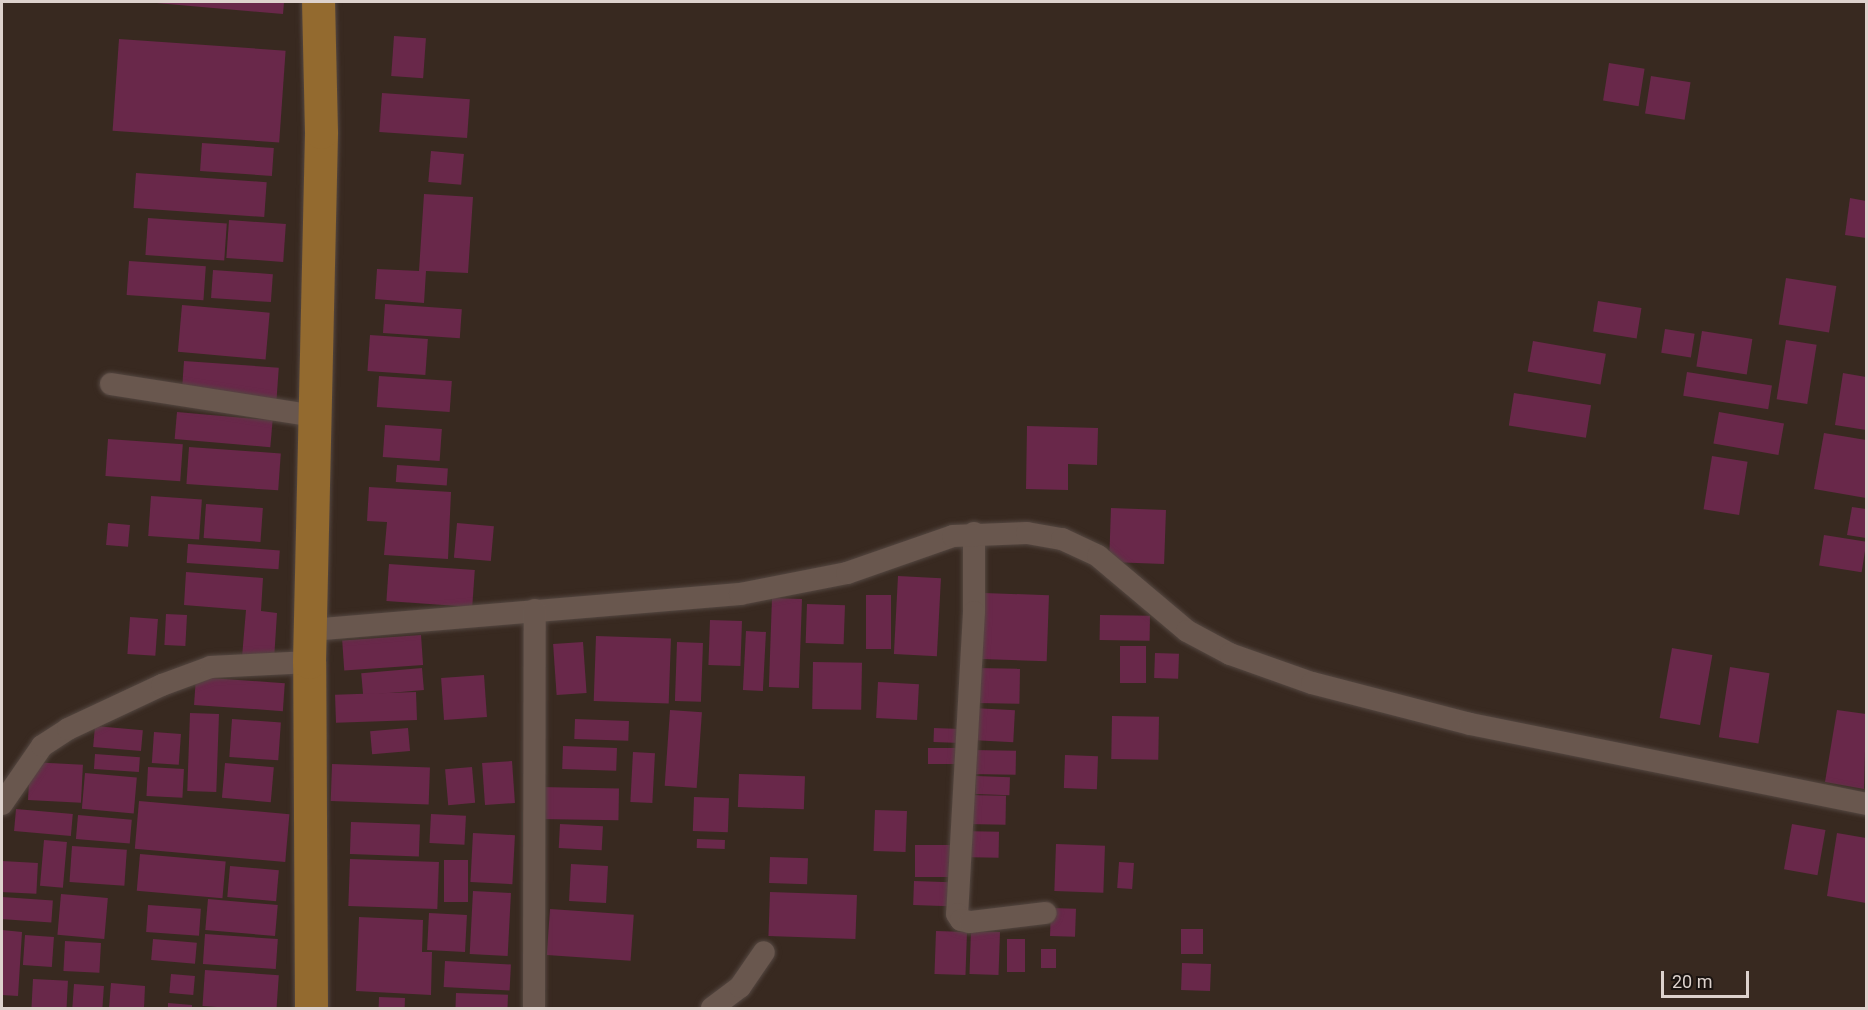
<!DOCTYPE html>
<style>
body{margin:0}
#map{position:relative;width:1868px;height:1010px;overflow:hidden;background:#382920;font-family:Roboto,sans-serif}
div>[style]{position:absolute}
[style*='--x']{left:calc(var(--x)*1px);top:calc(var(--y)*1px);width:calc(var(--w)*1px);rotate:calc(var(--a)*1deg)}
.building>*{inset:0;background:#69284a;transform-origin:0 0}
.roads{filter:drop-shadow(0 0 2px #544741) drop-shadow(0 0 2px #544741)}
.minor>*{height:22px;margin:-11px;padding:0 11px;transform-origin:11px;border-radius:11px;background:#69574e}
.primary>*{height:33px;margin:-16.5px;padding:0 16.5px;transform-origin:16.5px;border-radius:16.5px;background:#936a2f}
span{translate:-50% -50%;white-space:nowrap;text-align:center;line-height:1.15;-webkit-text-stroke:4.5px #1a1310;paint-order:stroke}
.frame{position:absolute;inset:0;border:3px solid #ddd2cd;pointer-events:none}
.scale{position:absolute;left:1661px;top:971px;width:88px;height:27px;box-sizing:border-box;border:3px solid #ddd2cd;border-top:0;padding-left:8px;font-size:18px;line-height:21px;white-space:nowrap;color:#ddd2cd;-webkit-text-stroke:4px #1a1310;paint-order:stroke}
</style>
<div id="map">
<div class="building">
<i style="clip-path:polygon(145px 2px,284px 2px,283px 14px)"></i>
<i style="left:394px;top:36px;width:32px;height:40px;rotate:4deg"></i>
<i style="left:119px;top:39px;width:167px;height:92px;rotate:4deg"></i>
<i style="left:1609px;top:63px;width:36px;height:38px;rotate:9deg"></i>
<i style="left:1651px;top:76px;width:40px;height:38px;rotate:9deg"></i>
<i style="left:382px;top:93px;width:88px;height:39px;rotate:4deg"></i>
<i style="left:202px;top:143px;width:72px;height:28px;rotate:4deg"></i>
<i style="left:431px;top:151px;width:33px;height:31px;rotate:5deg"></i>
<i style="left:136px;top:173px;width:131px;height:35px;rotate:4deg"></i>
<i style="clip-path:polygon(424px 194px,473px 197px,468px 273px,426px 271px,424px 303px,375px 299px,377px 269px,419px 271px)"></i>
<i style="clip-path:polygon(1850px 198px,1866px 201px,1866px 238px,1845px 235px)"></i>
<i style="left:148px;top:218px;width:79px;height:37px;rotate:4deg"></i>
<i style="left:229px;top:220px;width:57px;height:38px;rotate:4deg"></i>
<i style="left:129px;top:261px;width:77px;height:34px;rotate:4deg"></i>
<i style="left:213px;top:270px;width:60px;height:28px;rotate:4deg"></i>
<i style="left:1786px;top:278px;width:51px;height:47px;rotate:9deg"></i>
<i style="left:1598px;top:301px;width:44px;height:31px;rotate:9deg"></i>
<i style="left:385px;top:304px;width:77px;height:29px;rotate:4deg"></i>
<i style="left:182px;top:305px;width:88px;height:47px;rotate:5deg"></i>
<i style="left:1665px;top:329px;width:30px;height:24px;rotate:9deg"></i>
<i style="left:1702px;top:331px;width:51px;height:36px;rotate:9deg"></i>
<i style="left:370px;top:335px;width:58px;height:36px;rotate:4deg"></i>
<i style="left:1786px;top:340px;width:31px;height:60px;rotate:9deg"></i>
<i style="left:1533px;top:341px;width:74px;height:31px;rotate:10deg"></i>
<i style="left:184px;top:361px;width:95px;height:32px;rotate:4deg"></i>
<i style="left:1687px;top:372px;width:86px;height:24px;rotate:9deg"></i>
<i style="clip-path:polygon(1843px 373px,1866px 377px,1866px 430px,1835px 425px)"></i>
<i style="left:379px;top:376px;width:73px;height:31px;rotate:4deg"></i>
<i style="left:1514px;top:393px;width:78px;height:33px;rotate:9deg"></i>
<i style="left:177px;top:412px;width:96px;height:27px;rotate:5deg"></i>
<i style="left:1719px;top:412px;width:66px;height:32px;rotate:10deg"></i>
<i style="left:385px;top:425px;width:57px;height:32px;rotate:4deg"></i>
<i style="clip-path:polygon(1027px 426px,1098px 428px,1097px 465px,1068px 464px,1068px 490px,1026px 489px)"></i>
<i style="clip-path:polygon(1824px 433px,1866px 440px,1866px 498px,1814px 489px)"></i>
<i style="left:108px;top:439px;width:75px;height:37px;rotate:4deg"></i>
<i style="left:189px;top:447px;width:92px;height:37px;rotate:4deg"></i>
<i style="left:1712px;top:456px;width:36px;height:54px;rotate:9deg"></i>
<i style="left:397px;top:465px;width:51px;height:17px;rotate:4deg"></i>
<i style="clip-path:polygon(369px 487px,451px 492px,448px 559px,384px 555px,387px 522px,367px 521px)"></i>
<i style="left:151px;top:496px;width:51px;height:40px;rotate:4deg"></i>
<i style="left:206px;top:504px;width:57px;height:34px;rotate:4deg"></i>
<i style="clip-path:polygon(1852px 507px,1866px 509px,1866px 538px,1847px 535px)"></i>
<i style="left:1111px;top:508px;width:55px;height:54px;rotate:2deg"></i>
<i style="left:108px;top:523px;width:22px;height:22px;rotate:5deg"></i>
<i style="left:457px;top:523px;width:37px;height:35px;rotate:5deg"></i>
<i style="left:1824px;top:535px;width:43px;height:31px;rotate:9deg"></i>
<i style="left:188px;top:544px;width:92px;height:19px;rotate:4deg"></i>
<i style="left:389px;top:564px;width:86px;height:37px;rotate:4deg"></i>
<i style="clip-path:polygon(186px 572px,263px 578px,261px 611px,277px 613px,274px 660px,242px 657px,246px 610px,184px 605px)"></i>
<i style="left:898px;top:576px;width:43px;height:78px;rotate:3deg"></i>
<i style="left:984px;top:593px;width:65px;height:66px;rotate:2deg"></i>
<i style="left:866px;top:595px;width:25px;height:54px"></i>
<i style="left:772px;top:598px;width:30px;height:89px;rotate:2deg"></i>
<i style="left:807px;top:604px;width:38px;height:39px;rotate:2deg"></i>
<i style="left:166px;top:614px;width:21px;height:31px;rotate:3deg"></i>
<i style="left:1100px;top:615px;width:50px;height:25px;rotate:1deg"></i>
<i style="left:130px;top:617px;width:28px;height:37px;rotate:4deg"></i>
<i style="left:710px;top:620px;width:32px;height:45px;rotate:2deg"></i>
<i style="left:746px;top:631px;width:20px;height:59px;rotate:3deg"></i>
<i style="left:421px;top:635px;width:30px;height:79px;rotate:86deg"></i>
<i style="left:596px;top:636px;width:75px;height:65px;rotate:2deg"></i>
<i style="left:583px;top:642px;width:51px;height:30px;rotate:86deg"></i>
<i style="left:677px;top:642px;width:26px;height:59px;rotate:2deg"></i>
<i style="left:1120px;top:646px;width:26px;height:37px"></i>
<i style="left:1672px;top:648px;width:41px;height:71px;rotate:10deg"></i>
<i style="left:1155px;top:653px;width:24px;height:25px;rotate:2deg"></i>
<i style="left:813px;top:662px;width:49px;height:47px;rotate:1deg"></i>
<i style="left:1730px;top:667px;width:40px;height:71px;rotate:9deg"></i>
<i style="left:422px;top:668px;width:22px;height:61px;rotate:85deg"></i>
<i style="left:977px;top:668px;width:43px;height:35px;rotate:1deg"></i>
<i style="left:484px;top:675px;width:42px;height:43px;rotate:86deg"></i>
<i style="left:196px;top:677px;width:89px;height:28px;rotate:4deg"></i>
<i style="left:878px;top:682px;width:41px;height:36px;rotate:3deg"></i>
<i style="left:416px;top:692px;width:28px;height:81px;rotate:88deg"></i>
<i style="left:973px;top:708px;width:42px;height:32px;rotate:3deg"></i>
<i style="left:670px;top:710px;width:32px;height:76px;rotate:4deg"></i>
<i style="clip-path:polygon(1837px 710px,1866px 714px,1864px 789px,1825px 782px)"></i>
<i style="left:190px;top:713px;width:29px;height:78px;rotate:2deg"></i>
<i style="left:1112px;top:716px;width:47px;height:43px;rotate:1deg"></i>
<i style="left:232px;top:719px;width:49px;height:38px;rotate:4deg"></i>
<i style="left:575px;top:719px;width:54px;height:20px;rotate:2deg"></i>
<i style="left:95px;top:726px;width:48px;height:21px;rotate:5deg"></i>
<i style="left:408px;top:728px;width:23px;height:38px;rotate:85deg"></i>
<i style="left:934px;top:728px;width:27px;height:14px;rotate:2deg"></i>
<i style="left:154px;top:732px;width:27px;height:31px;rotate:4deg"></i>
<i style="left:563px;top:746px;width:54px;height:23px;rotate:2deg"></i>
<i style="left:928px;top:748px;width:31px;height:16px"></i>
<i style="left:972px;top:750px;width:44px;height:24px;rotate:1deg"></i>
<i style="left:633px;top:752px;width:22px;height:50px;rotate:3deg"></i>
<i style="left:95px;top:754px;width:45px;height:15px;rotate:4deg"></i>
<i style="left:1065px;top:755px;width:33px;height:33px;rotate:2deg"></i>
<i style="left:512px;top:761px;width:42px;height:30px;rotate:86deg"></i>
<i style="left:30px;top:762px;width:53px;height:38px;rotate:3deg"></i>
<i style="left:225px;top:763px;width:49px;height:35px;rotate:5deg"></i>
<i style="left:332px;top:764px;width:98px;height:37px;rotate:2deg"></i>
<i style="left:148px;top:767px;width:36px;height:29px;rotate:3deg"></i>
<i style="left:472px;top:767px;width:36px;height:27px;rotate:85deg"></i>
<i style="left:85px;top:773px;width:52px;height:36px;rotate:5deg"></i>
<i style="left:739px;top:774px;width:66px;height:33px;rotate:2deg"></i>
<i style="left:976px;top:776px;width:34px;height:18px;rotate:2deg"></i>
<i style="left:540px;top:787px;width:79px;height:32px;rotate:1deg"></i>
<i style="left:967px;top:795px;width:39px;height:29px;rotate:1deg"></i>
<i style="left:694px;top:797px;width:35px;height:34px;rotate:2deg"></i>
<i style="left:139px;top:801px;width:151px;height:48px;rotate:5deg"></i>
<i style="left:16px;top:809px;width:57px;height:22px;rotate:5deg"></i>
<i style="left:875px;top:810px;width:32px;height:41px;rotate:2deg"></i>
<i style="left:431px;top:814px;width:35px;height:29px;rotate:3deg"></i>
<i style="left:78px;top:815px;width:54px;height:24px;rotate:5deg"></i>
<i style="left:351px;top:822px;width:69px;height:32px;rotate:2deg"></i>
<i style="left:560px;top:824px;width:43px;height:24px;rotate:3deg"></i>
<i style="left:1792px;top:824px;width:34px;height:46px;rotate:10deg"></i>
<i style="left:959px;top:831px;width:40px;height:26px;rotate:1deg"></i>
<i style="left:473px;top:833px;width:42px;height:49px;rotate:3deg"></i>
<i style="clip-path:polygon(1837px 833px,1866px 838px,1866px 903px,1827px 896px)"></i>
<i style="left:697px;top:839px;width:28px;height:9px;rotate:2deg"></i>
<i style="left:44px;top:840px;width:23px;height:46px;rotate:5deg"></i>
<i style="left:1056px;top:844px;width:49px;height:47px;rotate:2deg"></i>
<i style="left:915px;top:845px;width:37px;height:32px"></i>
<i style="left:72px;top:846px;width:55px;height:36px;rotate:4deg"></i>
<i style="left:140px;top:854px;width:86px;height:37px;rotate:5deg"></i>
<i style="left:770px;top:857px;width:38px;height:26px;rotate:2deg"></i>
<i style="left:350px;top:859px;width:89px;height:47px;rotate:2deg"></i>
<i style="left:444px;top:860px;width:24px;height:42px"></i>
<i style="left:2px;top:861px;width:36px;height:31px;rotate:3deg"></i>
<i style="left:1119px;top:862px;width:15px;height:26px;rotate:4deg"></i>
<i style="left:571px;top:864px;width:37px;height:37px;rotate:3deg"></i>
<i style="left:230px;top:866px;width:49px;height:31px;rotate:5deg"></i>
<i style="left:914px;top:881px;width:36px;height:24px;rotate:2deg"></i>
<i style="left:473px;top:891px;width:38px;height:63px;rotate:3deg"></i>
<i style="left:770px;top:892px;width:87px;height:44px;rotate:2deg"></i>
<i style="left:61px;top:894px;width:47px;height:41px;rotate:5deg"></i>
<i style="left:2px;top:897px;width:51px;height:22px;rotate:4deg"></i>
<i style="left:208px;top:899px;width:70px;height:31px;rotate:5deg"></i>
<i style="left:148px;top:905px;width:53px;height:27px;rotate:4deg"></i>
<i style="left:1051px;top:908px;width:25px;height:28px;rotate:2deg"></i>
<i style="left:550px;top:909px;width:84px;height:46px;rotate:4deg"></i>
<i style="left:429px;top:913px;width:38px;height:37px;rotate:3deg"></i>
<i style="clip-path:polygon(359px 917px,423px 920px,422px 952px,432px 952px,431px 995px,356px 991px)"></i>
<i style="left:1181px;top:929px;width:22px;height:25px"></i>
<i style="clip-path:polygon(2px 930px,22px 932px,18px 996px,2px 995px)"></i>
<i style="left:936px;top:931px;width:31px;height:43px;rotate:2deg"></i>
<i style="left:971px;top:931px;width:29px;height:43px;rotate:2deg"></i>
<i style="left:205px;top:934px;width:73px;height:30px;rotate:4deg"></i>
<i style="left:25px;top:935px;width:29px;height:30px;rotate:4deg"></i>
<i style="left:153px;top:939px;width:44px;height:21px;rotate:5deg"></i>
<i style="left:1007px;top:939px;width:18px;height:33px"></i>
<i style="left:65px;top:941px;width:36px;height:30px;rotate:3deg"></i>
<i style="left:1041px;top:949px;width:15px;height:19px"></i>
<i style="left:445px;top:961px;width:66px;height:26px;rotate:3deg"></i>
<i style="left:1182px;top:963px;width:29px;height:27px;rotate:2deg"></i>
<i style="left:205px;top:970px;width:74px;height:36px;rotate:4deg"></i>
<i style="left:171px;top:974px;width:24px;height:19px;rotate:5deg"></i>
<i style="left:33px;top:979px;width:35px;height:29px;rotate:3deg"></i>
<i style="clip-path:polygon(111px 983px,145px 986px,144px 1008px,109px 1008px)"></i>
<i style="left:74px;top:984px;width:30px;height:24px;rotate:4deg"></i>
<i style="left:456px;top:993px;width:52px;height:15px;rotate:2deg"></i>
<i style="left:379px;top:997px;width:26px;height:11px;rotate:2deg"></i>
<i style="clip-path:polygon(168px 1003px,192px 1005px,192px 1008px,168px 1008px)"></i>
</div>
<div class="roads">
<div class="minor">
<i style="--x:111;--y:384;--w:206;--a:8.9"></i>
<i style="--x:974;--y:533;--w:79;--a:90"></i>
<i style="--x:974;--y:612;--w:302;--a:93.2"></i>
<i style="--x:957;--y:914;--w:7;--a:56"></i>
<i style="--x:961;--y:920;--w:9;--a:13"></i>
<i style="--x:970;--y:922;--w:76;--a:-6.8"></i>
<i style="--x:310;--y:630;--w:432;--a:-4.8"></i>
<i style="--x:740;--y:594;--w:109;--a:-11.1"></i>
<i style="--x:847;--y:573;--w:112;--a:-19.2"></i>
<i style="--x:953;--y:536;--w:74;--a:-2.3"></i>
<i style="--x:1027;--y:533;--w:36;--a:10"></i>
<i style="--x:1062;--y:539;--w:40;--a:25"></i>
<i style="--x:1098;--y:556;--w:116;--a:40.1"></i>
<i style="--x:1187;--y:631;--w:49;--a:28.1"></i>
<i style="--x:1230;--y:654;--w:87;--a:19.5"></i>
<i style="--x:1312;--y:683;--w:163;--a:14.5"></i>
<i style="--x:1470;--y:724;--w:404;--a:11.4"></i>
<i style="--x:2;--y:804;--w:70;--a:-55.4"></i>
<i style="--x:42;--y:746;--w:31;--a:-33"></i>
<i style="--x:68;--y:729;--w:104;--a:-25.1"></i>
<i style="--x:162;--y:685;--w:52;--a:-20.2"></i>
<i style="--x:211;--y:667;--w:98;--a:-2.9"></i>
<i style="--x:534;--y:1008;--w:398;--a:-89.9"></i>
<i style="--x:712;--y:1008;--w:35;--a:-37"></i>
<i style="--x:740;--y:987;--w:42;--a:-55.6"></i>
</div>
<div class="primary">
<i style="--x:311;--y:1008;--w:346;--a:-90.3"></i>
<i style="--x:309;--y:662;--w:530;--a:-88.7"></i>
<i style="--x:321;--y:132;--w:130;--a:-91.3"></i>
</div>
</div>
<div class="frame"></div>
<div class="scale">20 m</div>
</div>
